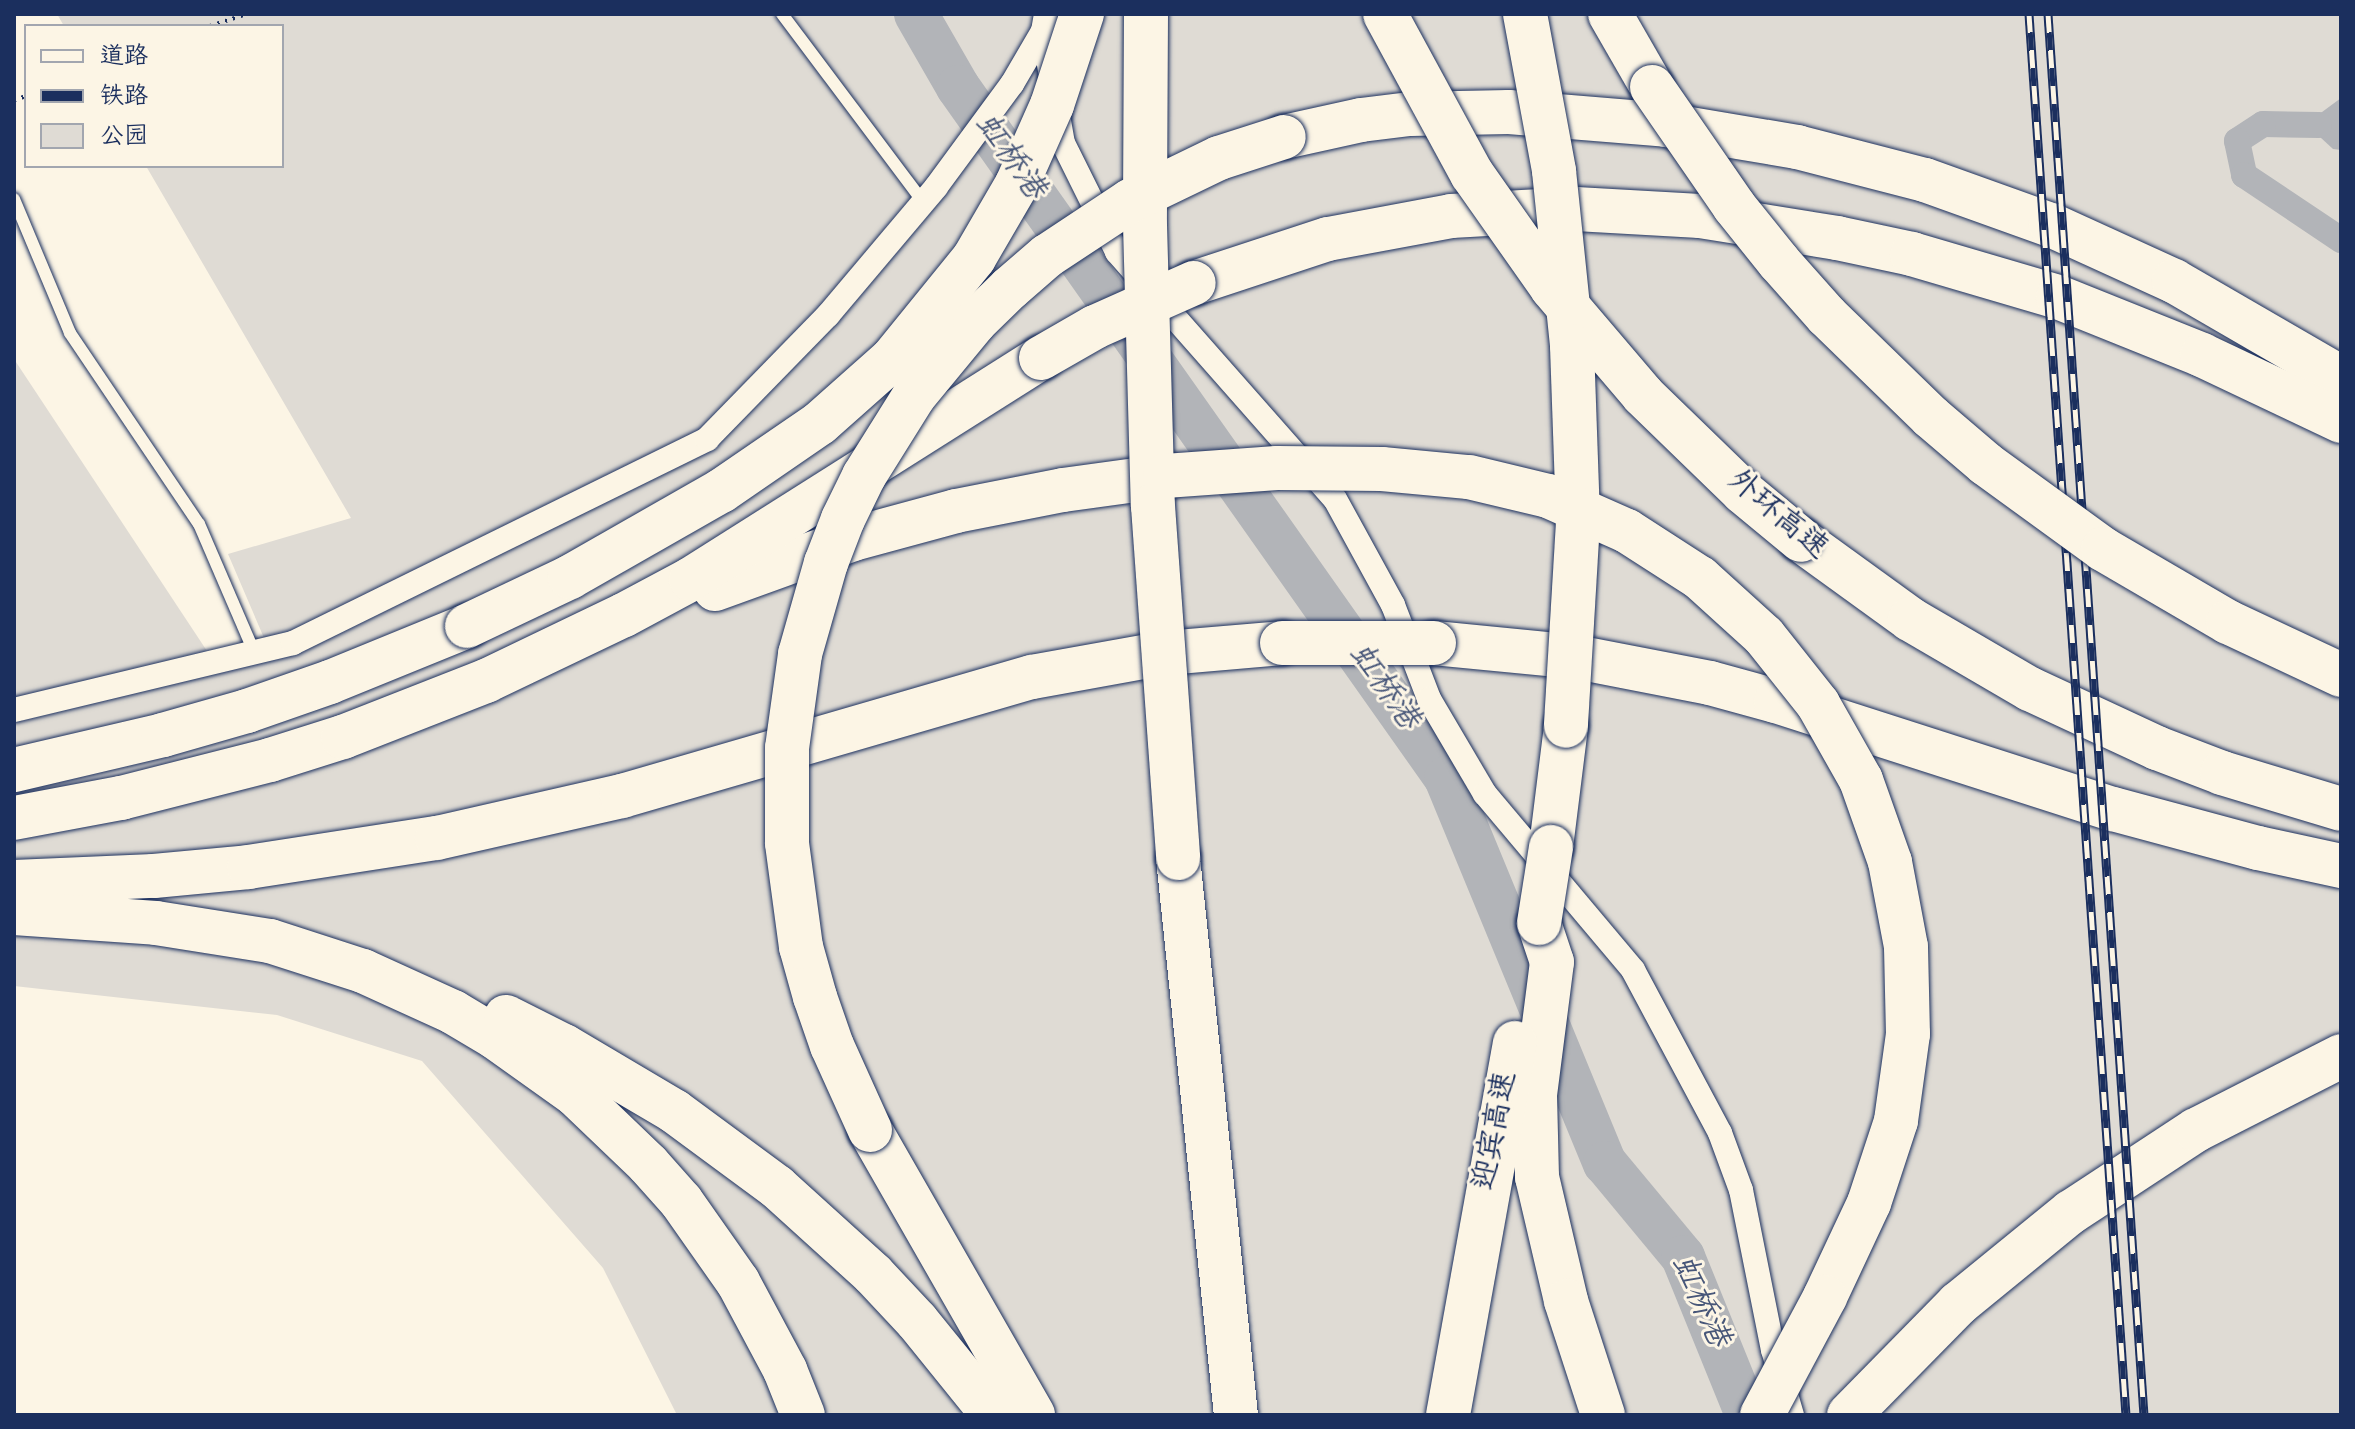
<!DOCTYPE html>
<meta charset="utf-8">
<style>
body{margin:0}
#map{position:relative;width:2355px;height:1429px;overflow:hidden;background:#fcf5e5;font-family:Dekko,"LXGW WenKai TC",sans-serif}
div>[style]{position:absolute}
[style*='--x']{left:calc(var(--x)*1px);top:calc(var(--y)*1px);width:calc(var(--w)*1px);rotate:calc(var(--a)*1deg)}
.green>*{inset:0;background:#dfdbd4}
.water>*{inset:0;background:#b2b4b8}
.canal>*{height:26px;margin:-13px;padding:0 13px;transform-origin:13px;border-radius:13px;background:#b2b4b8}
.river>*{height:44px;margin:-22px;padding:0 22px;transform-origin:22px;border-radius:22px;background:#b2b4b8}
.path>*{height:4px;margin-top:-2px;transform-origin:0;background:repeating-linear-gradient(90deg,#1b2f5e 0 2px,transparent 0 8px)}
.roads{filter:drop-shadow(0 0 2px #1b2f5e) drop-shadow(0 0 2px #1b2f5e)}
.lane>*{height:12px;margin:-6px;padding:0 6px;transform-origin:6px;border-radius:6px;background:#fcf5e5}
.street>*{height:24px;margin:-12px;padding:0 12px;transform-origin:12px;border-radius:12px;background:#fcf5e5}
.highway>*{height:44px;margin:-22px;padding:0 22px;transform-origin:22px;border-radius:22px;background:#fcf5e5}
.rail>*{height:9px;margin-top:-4.5px;transform-origin:0;background:repeating-linear-gradient(90deg,#fcf5e5 0 18px,#1b2f5e 0 36px);box-sizing:border-box;border-block:2px solid #1b2f5e}
.bridges{filter:drop-shadow(0 0 2px #1b2f5e) drop-shadow(0 0 2px #1b2f5e)}
.highway-bridge>*{height:44px;margin:-22px;padding:0 22px;transform-origin:22px;border-radius:22px;background:#fcf5e5}
span{translate:-50% -50%;white-space:nowrap;text-align:center;line-height:1.15;-webkit-text-stroke:6px #fcf5e5;paint-order:stroke}
.street-label{font-size:30px;color:#1b2f5e}
.water-label{font-size:32px;color:#485779;font-style:italic}
.frame{position:absolute;inset:0;border:16px solid #1b2f5e;pointer-events:none}
.legend{position:absolute;left:24px;top:24px;width:260px;height:144px;box-sizing:border-box;background:#fcf5e5;border:2px solid #a2a6af;margin:0;padding:10px 14px;list-style:none;font-size:24px;color:#1b2f5e}
.legend li{display:flex;align-items:center;gap:16px;height:40px}
.legend b{width:40px;border:2px solid #a2a6af}
</style>
<div id="map">
<div class="green">
<i style="clip-path:polygon(57px 14px,2341px 14px,2341px 1415px,677px 1415px,603px 1268px,422px 1061px,277px 1015px,14px 986px,14px 723px,273px 659px,228px 554px,351px 518px,146px 166px,282px 166px,282px 26px,64px 26px)"></i>
<i style="clip-path:polygon(14px 359px,207px 651px,56px 705px,14px 709px)"></i>
</div>
<div class="water">
<i style="clip-path:polygon(2341px 98px,2341px 150px,2333px 149px,2320px 137px,2318px 115px)"></i>
</div>
<div class="canal">
<i style="--x:2319;--y:125;--w:56;--a:-179"></i>
<i style="--x:2263;--y:124;--w:31;--a:147"></i>
<i style="--x:2237;--y:141;--w:35;--a:78"></i>
<i style="--x:2244;--y:175;--w:117;--a:33.8"></i>
</div>
<div class="river">
<i style="--x:916;--y:14;--w:84;--a:60.1"></i>
<i style="--x:958;--y:87;--w:846;--a:54.77"></i>
<i style="--x:1446;--y:778;--w:417;--a:67.6"></i>
<i style="--x:1605;--y:1163;--w:122;--a:50.3"></i>
<i style="--x:1683;--y:1257;--w:170;--a:67.9"></i>
</div>
<div class="path">
<i style="--x:210;--y:26;--w:40;--a:-18"></i>
<i style="--x:14;--y:100;--w:13;--a:-18"></i>
</div>
<div class="roads">
<div class="lane">
<i style="--x:782;--y:14;--w:235;--a:53.1"></i>
<i style="--x:14;--y:199;--w:145;--a:67.3"></i>
<i style="--x:70;--y:333;--w:230;--a:56"></i>
<i style="--x:199;--y:524;--w:139;--a:66.7"></i>
</div>
<div class="street">
<i style="--x:1046;--y:14;--w:17;--a:100"></i>
<i style="--x:1043;--y:31;--w:114;--a:79.9"></i>
<i style="--x:1063;--y:143;--w:122;--a:63.6"></i>
<i style="--x:1117;--y:252;--w:329;--a:48.6"></i>
<i style="--x:1335;--y:499;--w:121;--a:61.3"></i>
<i style="--x:1393;--y:605;--w:101;--a:69"></i>
<i style="--x:1429;--y:699;--w:110;--a:59.5"></i>
<i style="--x:1485;--y:794;--w:230;--a:49.9"></i>
<i style="--x:1633;--y:970;--w:185;--a:61.9"></i>
<i style="--x:1720;--y:1133;--w:61;--a:69.8"></i>
<i style="--x:1741;--y:1190;--w:163;--a:78.7"></i>
<i style="--x:1773;--y:1350;--w:68;--a:73.7"></i>
<i style="--x:14;--y:710;--w:287;--a:-13.5"></i>
<i style="--x:293;--y:643;--w:462;--a:-26.2"></i>
<i style="--x:707;--y:439;--w:173;--a:-45.7"></i>
<i style="--x:828;--y:315;--w:167;--a:-49.8"></i>
<i style="--x:936;--y:187;--w:128;--a:-53.6"></i>
<i style="--x:1012;--y:84;--w:61;--a:-59.7"></i>
</div>
<div class="highway">
<i style="--x:1610;--y:14;--w:84;--a:60.1"></i>
<i style="--x:1284;--y:137;--w:79;--a:-12.4"></i>
<i style="--x:1361;--y:120;--w:49;--a:-7"></i>
<i style="--x:1410;--y:114;--w:99;--a:-1.2"></i>
<i style="--x:1509;--y:112;--w:158;--a:4.7"></i>
<i style="--x:1666;--y:125;--w:133;--a:9.5"></i>
<i style="--x:1797;--y:147;--w:132;--a:14.5"></i>
<i style="--x:1925;--y:180;--w:134;--a:19.7"></i>
<i style="--x:2051;--y:225;--w:135;--a:24.5"></i>
<i style="--x:2174;--y:281;--w:193;--a:30.1"></i>
<i style="--x:1194;--y:283;--w:141;--a:-18.2"></i>
<i style="--x:1328;--y:239;--w:125;--a:-10.6"></i>
<i style="--x:1451;--y:216;--w:125;--a:-3.2"></i>
<i style="--x:1576;--y:209;--w:124;--a:3.2"></i>
<i style="--x:1700;--y:216;--w:139;--a:9.1"></i>
<i style="--x:1837;--y:238;--w:77;--a:12"></i>
<i style="--x:1912;--y:254;--w:152;--a:16.4"></i>
<i style="--x:2058;--y:297;--w:155;--a:21.9"></i>
<i style="--x:2202;--y:355;--w:154;--a:25.4"></i>
<i style="--x:1801;--y:540;--w:135;--a:35.9"></i>
<i style="--x:1910;--y:619;--w:139;--a:30.3"></i>
<i style="--x:2030;--y:689;--w:140;--a:24.9"></i>
<i style="--x:2157;--y:748;--w:70;--a:21"></i>
<i style="--x:2222;--y:773;--w:124;--a:16.8"></i>
<i style="--x:715;--y:589;--w:147;--a:-19.9"></i>
<i style="--x:853;--y:539;--w:107;--a:-15.2"></i>
<i style="--x:956;--y:511;--w:109;--a:-11.1"></i>
<i style="--x:1063;--y:490;--w:103;--a:-7.8"></i>
<i style="--x:1434;--y:643;--w:143;--a:5.6"></i>
<i style="--x:1576;--y:657;--w:136;--a:11"></i>
<i style="--x:1710;--y:683;--w:68;--a:15.3"></i>
<i style="--x:1776;--y:701;--w:354;--a:17.8"></i>
<i style="--x:2113;--y:809;--w:150;--a:15.1"></i>
<i style="--x:2258;--y:848;--w:85;--a:12.2"></i>
<i style="--x:14;--y:770;--w:153;--a:-13.2"></i>
<i style="--x:163;--y:735;--w:87;--a:-15.9"></i>
<i style="--x:247;--y:711;--w:88;--a:-19.3"></i>
<i style="--x:330;--y:682;--w:148;--a:-22.2"></i>
<i style="--x:14;--y:818;--w:109;--a:-10.6"></i>
<i style="--x:121;--y:798;--w:154;--a:-14.3"></i>
<i style="--x:270;--y:760;--w:77;--a:-17.5"></i>
<i style="--x:343;--y:737;--w:154;--a:-21.4"></i>
<i style="--x:486;--y:681;--w:153;--a:-25.6"></i>
<i style="--x:624;--y:615;--w:76;--a:-28.2"></i>
<i style="--x:691;--y:579;--w:414;--a:-32.3"></i>
<i style="--x:1551;--y:847;--w:122;--a:-82.9"></i>
<i style="--x:1178;--y:858;--w:560;--a:84.06"></i>
<i style="--x:14;--y:882;--w:140;--a:-2.5"></i>
<i style="--x:154;--y:876;--w:95;--a:-5.4"></i>
<i style="--x:249;--y:867;--w:190;--a:-8.8"></i>
<i style="--x:437;--y:838;--w:190;--a:-12.8"></i>
<i style="--x:622;--y:796;--w:427;--a:-16.2"></i>
<i style="--x:1032;--y:677;--w:136;--a:-10.2"></i>
<i style="--x:1166;--y:653;--w:116;--a:-4.9"></i>
<i style="--x:14;--y:913;--w:142;--a:4"></i>
<i style="--x:156;--y:923;--w:115;--a:9"></i>
<i style="--x:270;--y:941;--w:98;--a:17.9"></i>
<i style="--x:363;--y:971;--w:99;--a:24.5"></i>
<i style="--x:453;--y:1012;--w:49;--a:30.8"></i>
<i style="--x:495;--y:1037;--w:100;--a:35.6"></i>
<i style="--x:576;--y:1095;--w:100;--a:43.8"></i>
<i style="--x:648;--y:1164;--w:50;--a:48.3"></i>
<i style="--x:681;--y:1201;--w:99;--a:54.9"></i>
<i style="--x:738;--y:1282;--w:100;--a:61.9"></i>
<i style="--x:785;--y:1370;--w:48;--a:68.2"></i>
<i style="--x:1539;--y:923;--w:41;--a:71.6"></i>
<i style="--x:1552;--y:962;--w:134;--a:97.3"></i>
<i style="--x:1535;--y:1095;--w:82;--a:88.6"></i>
<i style="--x:1537;--y:1177;--w:127;--a:76.8"></i>
<i style="--x:1566;--y:1301;--w:120;--a:72"></i>
<i style="--x:506;--y:1017;--w:65;--a:26.6"></i>
<i style="--x:564;--y:1046;--w:128;--a:30.6"></i>
<i style="--x:674;--y:1111;--w:128;--a:36.4"></i>
<i style="--x:777;--y:1187;--w:130;--a:42.2"></i>
<i style="--x:873;--y:1274;--w:64;--a:46.9"></i>
<i style="--x:917;--y:1321;--w:121;--a:51"></i>
<i style="--x:870;--y:1130;--w:328;--a:60.2"></i>
<i style="--x:1448;--y:1415;--w:378;--a:-79.8"></i>
<i style="--x:1849;--y:1415;--w:156;--a:-45.5"></i>
<i style="--x:1958;--y:1304;--w:146;--a:-39.2"></i>
<i style="--x:2071;--y:1212;--w:149;--a:-33.3"></i>
<i style="--x:2196;--y:1130;--w:163;--a:-27"></i>
</div>
</div>
<div class="rail">
<i style="--x:2029;--y:14;--w:1404;--a:86.04"></i>
<i style="--x:2048;--y:14;--w:1404;--a:86.08"></i>
</div>
<div class="bridges">
<div class="highway-bridge">
<i style="--x:1146;--y:14;--w:211;--a:90.3"></i>
<i style="--x:1145;--y:225;--w:281;--a:88.4"></i>
<i style="--x:1153;--y:506;--w:353;--a:85.9"></i>
<i style="--x:1385;--y:14;--w:182;--a:61.5"></i>
<i style="--x:1472;--y:174;--w:139;--a:54.9"></i>
<i style="--x:1552;--y:288;--w:140;--a:49.6"></i>
<i style="--x:1643;--y:395;--w:139;--a:44.1"></i>
<i style="--x:1743;--y:492;--w:75;--a:39.6"></i>
<i style="--x:1525;--y:14;--w:160;--a:79.5"></i>
<i style="--x:1554;--y:171;--w:176;--a:84.1"></i>
<i style="--x:1572;--y:346;--w:176;--a:88"></i>
<i style="--x:1578;--y:522;--w:204;--a:93.4"></i>
<i style="--x:1652;--y:87;--w:145;--a:55.4"></i>
<i style="--x:1734;--y:206;--w:72;--a:51.2"></i>
<i style="--x:1779;--y:262;--w:72;--a:48.4"></i>
<i style="--x:1827;--y:316;--w:145;--a:44.2"></i>
<i style="--x:1931;--y:417;--w:72;--a:40.5"></i>
<i style="--x:1986;--y:464;--w:145;--a:36"></i>
<i style="--x:2103;--y:549;--w:145;--a:30.3"></i>
<i style="--x:2228;--y:622;--w:125;--a:25.1"></i>
<i style="--x:1041;--y:358;--w:62;--a:-29.9"></i>
<i style="--x:1095;--y:327;--w:108;--a:-24"></i>
<i style="--x:1165;--y:476;--w:112;--a:-4.1"></i>
<i style="--x:1277;--y:468;--w:105;--a:0.5"></i>
<i style="--x:1382;--y:469;--w:87;--a:5.3"></i>
<i style="--x:1469;--y:477;--w:81;--a:13.5"></i>
<i style="--x:1548;--y:496;--w:86;--a:23.9"></i>
<i style="--x:1627;--y:531;--w:87;--a:32.8"></i>
<i style="--x:1700;--y:578;--w:86;--a:42.2"></i>
<i style="--x:1764;--y:636;--w:87;--a:51.5"></i>
<i style="--x:1818;--y:704;--w:87;--a:60.5"></i>
<i style="--x:1861;--y:780;--w:87;--a:70.5"></i>
<i style="--x:1890;--y:862;--w:86;--a:79.3"></i>
<i style="--x:1906;--y:947;--w:87;--a:88.7"></i>
<i style="--x:1908;--y:1034;--w:88;--a:97.9"></i>
<i style="--x:1896;--y:1121;--w:86;--a:108.2"></i>
<i style="--x:1869;--y:1203;--w:104;--a:115.1"></i>
<i style="--x:1825;--y:1297;--w:134;--a:118.1"></i>
<i style="--x:467;--y:626;--w:114;--a:-25.4"></i>
<i style="--x:570;--y:577;--w:174;--a:-29.7"></i>
<i style="--x:721;--y:491;--w:120;--a:-34.5"></i>
<i style="--x:820;--y:423;--w:96;--a:-41.6"></i>
<i style="--x:892;--y:359;--w:130;--a:-50.9"></i>
<i style="--x:974;--y:258;--w:86;--a:-59.8"></i>
<i style="--x:1017;--y:184;--w:86;--a:-66.1"></i>
<i style="--x:1052;--y:105;--w:96;--a:-71.8"></i>
<i style="--x:1282;--y:643;--w:152;--a:0"></i>
<i style="--x:1539;--y:923;--w:77;--a:-81"></i>
<i style="--x:870;--y:1130;--w:92;--a:-114.3"></i>
<i style="--x:832;--y:1046;--w:52;--a:-109.1"></i>
<i style="--x:815;--y:997;--w:52;--a:-105.6"></i>
<i style="--x:801;--y:947;--w:105;--a:-97.7"></i>
<i style="--x:787;--y:843;--w:95;--a:-90"></i>
<i style="--x:787;--y:748;--w:95;--a:-82.1"></i>
<i style="--x:800;--y:654;--w:95;--a:-74.1"></i>
<i style="--x:826;--y:563;--w:47;--a:-68.9"></i>
<i style="--x:843;--y:519;--w:48;--a:-64"></i>
<i style="--x:864;--y:476;--w:94;--a:-58"></i>
<i style="--x:914;--y:396;--w:96;--a:-50.5"></i>
<i style="--x:975;--y:322;--w:49;--a:-44.2"></i>
<i style="--x:1010;--y:288;--w:49;--a:-40.9"></i>
<i style="--x:1047;--y:256;--w:100;--a:-33.5"></i>
<i style="--x:1130;--y:201;--w:99;--a:-25.8"></i>
<i style="--x:1219;--y:158;--w:68;--a:-17.9"></i>
</div>
</div>
<div class="street-label">
<span style="left:1776px;top:517px;rotate:40deg">外环高速</span>
<span style="left:1498px;top:1131px;rotate:-79deg">迎宾高速</span>
</div>
<div class="water-label">
<span style="left:1008px;top:158px;rotate:55deg">虹桥港</span>
<span style="left:1382px;top:688px;rotate:55deg">虹桥港</span>
<span style="left:1698px;top:1302px;rotate:66deg">虹桥港</span>
</div>
<div class="frame"></div>
<ul class="legend">
<li><b style="height:10px;background:#fcf5e5"></b>道路</li>
<li><b style="height:10px;background:#1b2f5e"></b>铁路</li>
<li><b style="height:22px;background:#dfdbd4"></b>公园</li>
</ul>
</div>
